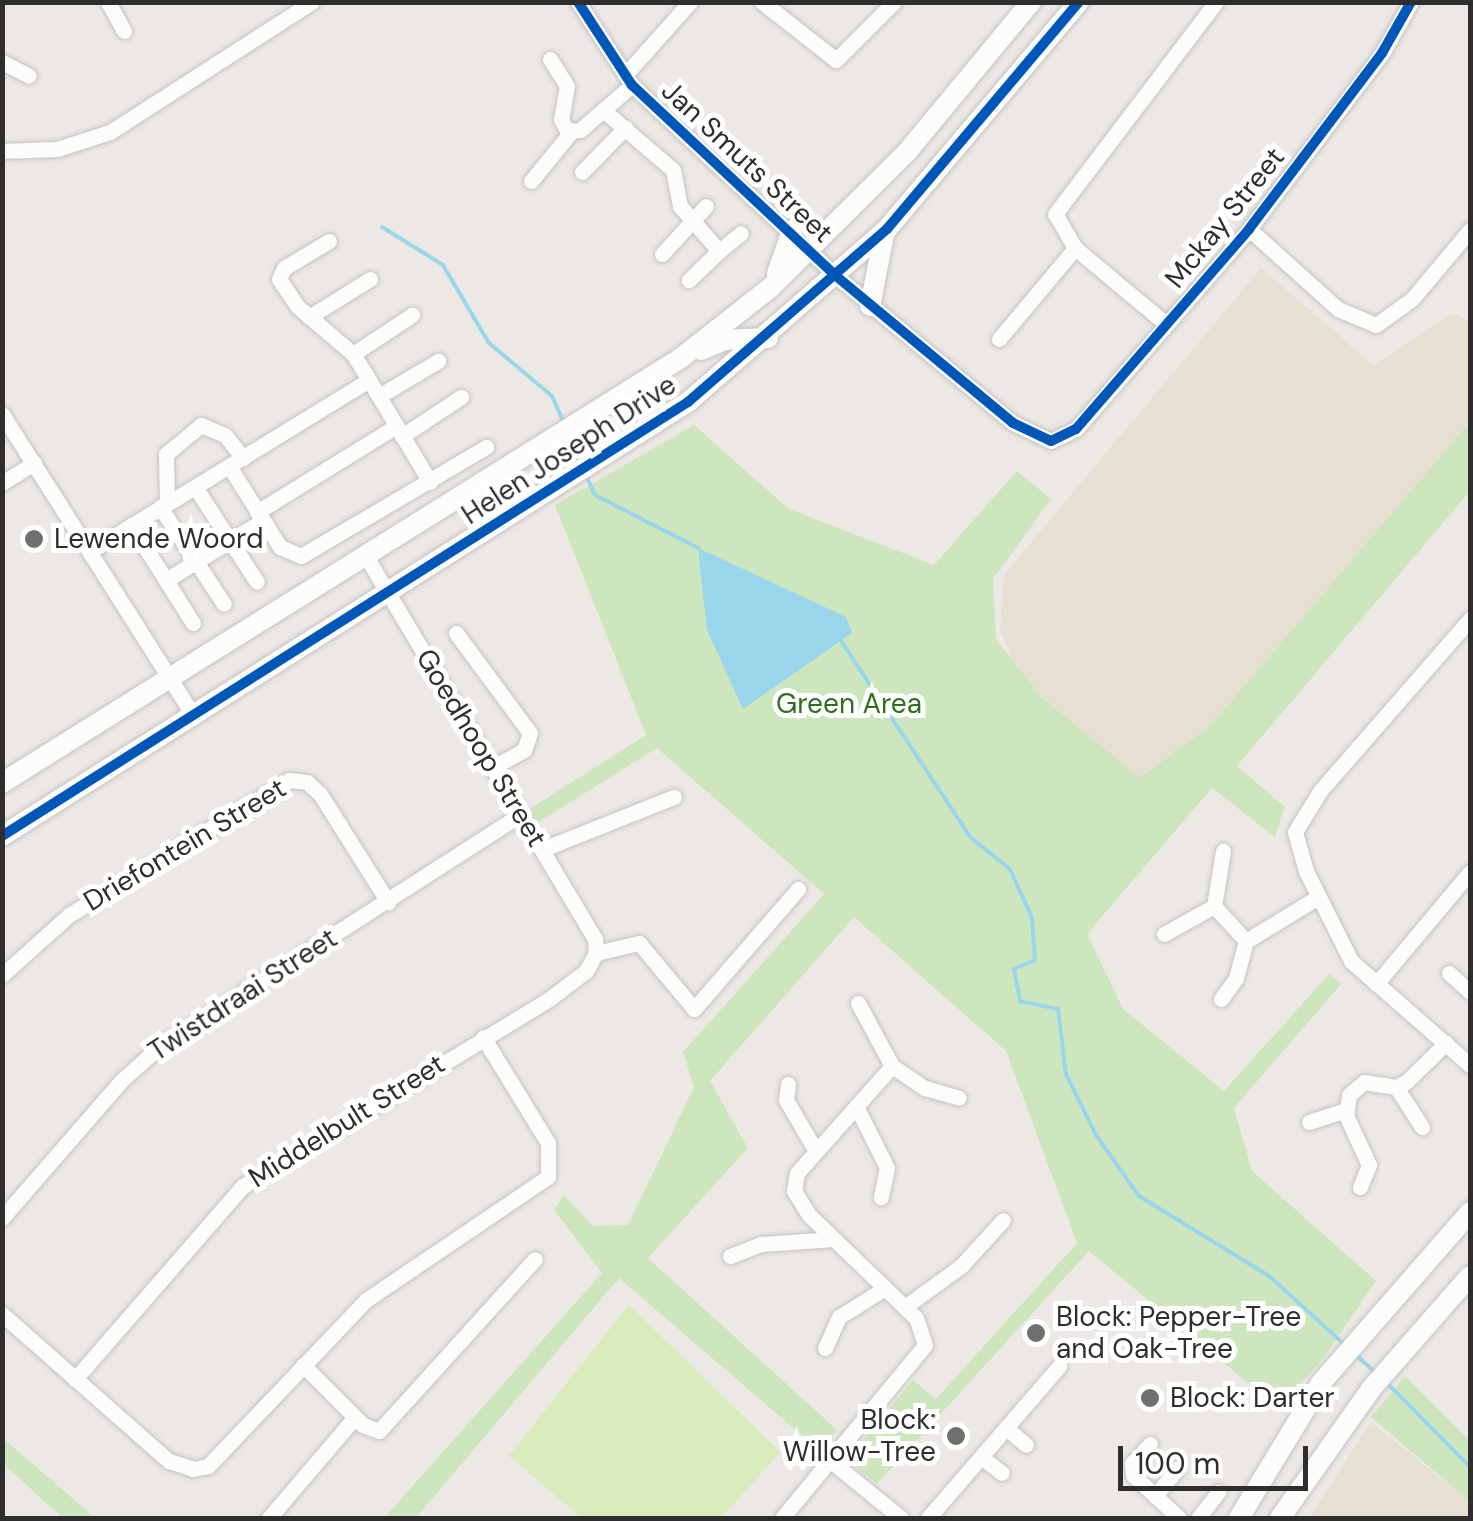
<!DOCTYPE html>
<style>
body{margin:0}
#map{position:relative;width:1473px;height:1521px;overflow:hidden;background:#ece8e4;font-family:"DM Sans",sans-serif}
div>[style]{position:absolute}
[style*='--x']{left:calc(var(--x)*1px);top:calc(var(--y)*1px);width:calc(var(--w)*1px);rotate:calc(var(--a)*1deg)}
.education>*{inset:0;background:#e6e0d3}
.green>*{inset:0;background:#cee6be}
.pitch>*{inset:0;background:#d9eabb}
.water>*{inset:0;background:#99d6ec}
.stream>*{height:4px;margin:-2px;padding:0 2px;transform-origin:2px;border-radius:2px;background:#99d6ec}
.roads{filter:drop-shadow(0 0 2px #c5c4c5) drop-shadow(0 0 2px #c5c4c5)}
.street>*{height:15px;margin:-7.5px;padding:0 7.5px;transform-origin:7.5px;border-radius:7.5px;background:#fcfcfb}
.secondary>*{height:20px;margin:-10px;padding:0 10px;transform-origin:10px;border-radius:10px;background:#fcfcfb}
.cycleway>*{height:10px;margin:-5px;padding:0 5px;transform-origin:5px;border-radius:5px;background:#0057b8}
.dots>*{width:28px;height:28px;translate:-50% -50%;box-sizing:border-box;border:5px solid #fff;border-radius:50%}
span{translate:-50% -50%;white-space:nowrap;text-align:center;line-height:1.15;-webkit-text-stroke:10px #fff;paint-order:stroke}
.street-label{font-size:28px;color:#2e2e2e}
.poi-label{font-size:28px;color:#2e2e2e}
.left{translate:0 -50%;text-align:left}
.right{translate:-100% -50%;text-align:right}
.park-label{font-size:28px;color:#2c6e1b}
.frame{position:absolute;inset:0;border:5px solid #2e2e2e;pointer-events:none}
.scale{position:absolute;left:1118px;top:1446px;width:190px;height:45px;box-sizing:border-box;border:5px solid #2e2e2e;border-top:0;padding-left:12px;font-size:30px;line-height:35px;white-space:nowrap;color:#2e2e2e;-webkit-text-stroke:8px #fff;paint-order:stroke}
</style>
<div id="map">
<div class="education">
<i style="clip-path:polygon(1261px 268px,1374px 366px,1452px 313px,1470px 321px,1470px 422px,1209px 727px,1140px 779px,1041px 697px,1013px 661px,1000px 631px,1004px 575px)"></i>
<i style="clip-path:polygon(1371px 1422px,1470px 1502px,1470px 1518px,1309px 1518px)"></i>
</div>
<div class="green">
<i style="clip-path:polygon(1470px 422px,1470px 491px,1237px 766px,1285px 807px,1275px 837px,1212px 788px,1087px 934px,1123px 1009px,1224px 1091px,1329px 974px,1341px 984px,1234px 1108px,1252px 1171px,1376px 1281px,1322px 1360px,1278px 1408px,1089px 1251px,877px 1484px,847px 1460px,913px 1380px,936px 1399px,1077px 1243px,1006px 1051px,854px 917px,710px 1081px,748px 1148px,648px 1258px,837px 1430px,819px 1450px,619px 1278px,416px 1518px,384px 1518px,602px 1273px,554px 1210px,564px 1195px,593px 1226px,628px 1225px,694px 1087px,683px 1052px,824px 894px,657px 748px,534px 825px,525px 812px,646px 735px,555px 505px,694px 425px,789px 509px,934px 565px,1017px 471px,1051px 499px,993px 579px,996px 639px,1041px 697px,1140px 778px,1209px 727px)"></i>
<i style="clip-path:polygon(1405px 1376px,1470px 1441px,1470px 1502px,1371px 1417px)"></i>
<i style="clip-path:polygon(3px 1438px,95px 1518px,63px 1518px,3px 1464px)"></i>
</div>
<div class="pitch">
<i style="clip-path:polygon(629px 1305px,780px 1452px,721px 1518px,582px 1518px,509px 1456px)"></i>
</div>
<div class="water">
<i style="clip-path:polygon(698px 548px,846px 617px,852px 633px,743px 709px,707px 630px)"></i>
</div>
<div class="stream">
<i style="--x:382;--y:227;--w:72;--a:31.9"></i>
<i style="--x:443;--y:265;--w:91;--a:59.5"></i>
<i style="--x:489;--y:343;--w:82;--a:40.1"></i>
<i style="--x:552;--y:396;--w:30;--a:66"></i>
<i style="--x:569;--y:437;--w:25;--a:67"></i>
<i style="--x:585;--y:473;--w:24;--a:66"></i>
<i style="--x:595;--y:495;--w:116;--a:27.2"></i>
<i style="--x:841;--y:641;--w:235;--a:56.6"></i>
<i style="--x:970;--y:837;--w:51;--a:38.7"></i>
<i style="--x:1010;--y:869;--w:54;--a:65.8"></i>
<i style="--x:1032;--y:918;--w:42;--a:85.9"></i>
<i style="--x:1035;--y:960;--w:23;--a:157"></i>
<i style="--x:1014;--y:969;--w:33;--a:79"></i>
<i style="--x:1020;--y:1001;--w:39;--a:12"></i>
<i style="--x:1058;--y:1009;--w:65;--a:83"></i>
<i style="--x:1066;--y:1074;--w:68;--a:63.8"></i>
<i style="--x:1096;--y:1135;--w:75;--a:54.8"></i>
<i style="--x:1139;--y:1196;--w:153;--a:31.6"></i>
<i style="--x:1269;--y:1276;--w:103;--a:42.2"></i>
<i style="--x:1356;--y:1355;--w:25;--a:42"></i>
<i style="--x:1386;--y:1382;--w:120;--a:45.3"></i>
</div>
<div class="roads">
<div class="street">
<i style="--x:108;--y:2;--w:33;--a:61"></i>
<i style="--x:578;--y:2;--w:99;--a:57"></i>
<i style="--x:632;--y:85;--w:279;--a:43.1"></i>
<i style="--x:836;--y:276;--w:230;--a:39.7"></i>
<i style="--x:1013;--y:423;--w:42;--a:25.3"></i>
<i style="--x:1051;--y:441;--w:28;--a:-26"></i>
<i style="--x:1076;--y:429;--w:264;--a:-49.1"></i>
<i style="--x:1249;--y:229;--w:221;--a:-52.9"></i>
<i style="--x:1382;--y:53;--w:59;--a:-60.4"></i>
<i style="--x:762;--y:2;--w:94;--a:38.1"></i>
<i style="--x:836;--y:60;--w:82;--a:-45"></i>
<i style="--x:550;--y:59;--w:32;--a:58"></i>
<i style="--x:567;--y:86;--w:34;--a:100"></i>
<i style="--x:561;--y:119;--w:13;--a:63"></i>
<i style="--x:567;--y:131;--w:13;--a:-4"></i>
<i style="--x:580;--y:130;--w:69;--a:-40.9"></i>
<i style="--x:2;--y:62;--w:30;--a:27"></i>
<i style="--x:625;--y:75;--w:98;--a:-48.3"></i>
<i style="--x:603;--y:110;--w:92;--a:40.6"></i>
<i style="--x:673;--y:170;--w:37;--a:79"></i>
<i style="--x:680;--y:206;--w:60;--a:49.1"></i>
<i style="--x:719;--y:251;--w:42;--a:136"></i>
<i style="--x:2;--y:151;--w:55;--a:-2.1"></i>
<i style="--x:57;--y:149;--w:56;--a:-17.8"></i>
<i style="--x:110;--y:132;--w:240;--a:-32.8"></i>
<i style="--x:582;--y:172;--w:62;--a:-45.7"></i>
<i style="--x:531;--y:181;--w:63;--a:-50.8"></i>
<i style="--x:1249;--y:229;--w:120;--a:42"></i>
<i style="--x:1338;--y:309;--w:41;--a:22.8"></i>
<i style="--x:1376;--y:325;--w:44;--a:-35.8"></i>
<i style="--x:1412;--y:299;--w:90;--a:-50"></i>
<i style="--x:329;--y:241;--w:52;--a:149"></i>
<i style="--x:284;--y:268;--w:12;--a:114"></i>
<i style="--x:279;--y:279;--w:32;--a:56"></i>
<i style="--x:297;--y:306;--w:74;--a:40.6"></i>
<i style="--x:353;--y:354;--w:31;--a:58"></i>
<i style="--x:719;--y:251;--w:28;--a:-39"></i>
<i style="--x:662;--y:254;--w:65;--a:-47.5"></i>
<i style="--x:309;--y:317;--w:72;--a:-31.9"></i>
<i style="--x:1166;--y:324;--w:119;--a:-140.1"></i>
<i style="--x:1075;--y:248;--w:39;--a:-120"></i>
<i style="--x:1055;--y:214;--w:266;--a:-52.8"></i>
<i style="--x:999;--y:339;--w:119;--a:-50.1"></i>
<i style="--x:353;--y:354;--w:71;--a:-33.5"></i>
<i style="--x:379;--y:396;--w:69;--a:-30.7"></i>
<i style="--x:2;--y:414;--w:354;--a:57.6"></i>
<i style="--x:402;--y:436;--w:71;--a:-33.5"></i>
<i style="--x:229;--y:466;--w:96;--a:57.8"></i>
<i style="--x:280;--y:547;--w:23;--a:23"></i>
<i style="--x:301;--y:556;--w:215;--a:-30.5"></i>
<i style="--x:2;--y:483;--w:38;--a:-32"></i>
<i style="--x:195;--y:487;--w:113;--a:56.9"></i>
<i style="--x:167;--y:503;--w:49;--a:-91.2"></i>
<i style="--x:166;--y:454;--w:45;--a:-39.6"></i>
<i style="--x:201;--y:425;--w:26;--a:23"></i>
<i style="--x:225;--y:435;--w:29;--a:52"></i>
<i style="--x:160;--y:507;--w:116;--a:56.6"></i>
<i style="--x:257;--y:512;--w:163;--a:-31.7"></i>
<i style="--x:131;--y:525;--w:116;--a:57.7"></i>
<i style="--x:90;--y:551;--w:327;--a:-31.5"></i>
<i style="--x:369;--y:380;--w:119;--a:59.1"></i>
<i style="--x:166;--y:580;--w:113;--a:-31.6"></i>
<i style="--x:1470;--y:619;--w:228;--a:131.1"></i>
<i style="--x:1320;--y:791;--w:48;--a:121.4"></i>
<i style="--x:1295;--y:832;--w:41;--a:74.2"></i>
<i style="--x:1306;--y:871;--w:101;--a:63.4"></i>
<i style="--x:1351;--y:961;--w:158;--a:41.2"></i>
<i style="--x:456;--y:633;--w:124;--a:53.5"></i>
<i style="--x:530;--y:733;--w:18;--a:109"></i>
<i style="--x:524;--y:750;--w:35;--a:151"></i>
<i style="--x:543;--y:849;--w:141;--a:-21.7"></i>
<i style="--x:1214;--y:906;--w:56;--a:-80.7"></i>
<i style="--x:1164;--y:934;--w:57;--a:-29.2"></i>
<i style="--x:1214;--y:906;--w:47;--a:47.6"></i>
<i style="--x:596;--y:953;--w:44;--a:-13.1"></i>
<i style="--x:639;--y:943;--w:86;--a:50.2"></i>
<i style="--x:694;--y:1009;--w:159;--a:-49.1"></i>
<i style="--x:1449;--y:973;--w:28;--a:42"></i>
<i style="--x:2;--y:975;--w:90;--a:-41.8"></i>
<i style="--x:69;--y:915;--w:258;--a:-31.5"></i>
<i style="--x:289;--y:780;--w:18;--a:6"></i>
<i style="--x:307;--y:782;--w:18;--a:43"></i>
<i style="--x:320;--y:794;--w:128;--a:57.8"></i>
<i style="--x:1376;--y:984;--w:146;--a:-50"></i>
<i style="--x:1221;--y:999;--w:26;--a:-54"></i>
<i style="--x:1236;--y:978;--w:38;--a:-75"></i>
<i style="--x:1246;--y:941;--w:84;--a:-31.4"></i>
<i style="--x:858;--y:1003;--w:72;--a:61.6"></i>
<i style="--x:892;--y:1066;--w:40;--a:34"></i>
<i style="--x:925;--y:1088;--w:35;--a:16"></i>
<i style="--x:788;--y:1084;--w:16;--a:97"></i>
<i style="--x:786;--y:1100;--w:59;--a:59.5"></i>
<i style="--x:1396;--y:1087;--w:48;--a:57"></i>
<i style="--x:856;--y:1106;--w:69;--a:63.4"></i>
<i style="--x:887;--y:1168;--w:30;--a:102"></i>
<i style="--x:1309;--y:1122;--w:39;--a:-18"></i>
<i style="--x:1360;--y:1187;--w:24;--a:-68"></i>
<i style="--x:1369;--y:1165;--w:55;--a:-114.7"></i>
<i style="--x:1346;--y:1115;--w:20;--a:-81"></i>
<i style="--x:1349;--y:1095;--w:20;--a:-41"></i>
<i style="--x:1364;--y:1082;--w:32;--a:9"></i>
<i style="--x:1396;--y:1087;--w:11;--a:-27"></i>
<i style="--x:1406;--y:1082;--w:56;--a:-44.3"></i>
<i style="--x:2;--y:1218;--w:183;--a:-49"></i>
<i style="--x:122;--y:1080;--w:51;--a:-41.8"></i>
<i style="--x:160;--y:1046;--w:429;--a:-32.7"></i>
<i style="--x:730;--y:1256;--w:34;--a:-21"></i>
<i style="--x:762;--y:1244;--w:72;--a:-4"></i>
<i style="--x:906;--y:1306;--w:68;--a:-36"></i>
<i style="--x:961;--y:1266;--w:62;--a:-47.6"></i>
<i style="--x:2;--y:1314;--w:222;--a:41.4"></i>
<i style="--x:169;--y:1461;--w:25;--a:18"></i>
<i style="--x:193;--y:1469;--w:15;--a:-11"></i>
<i style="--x:208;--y:1466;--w:229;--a:-46.4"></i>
<i style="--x:366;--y:1300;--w:220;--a:-34.1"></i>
<i style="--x:548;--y:1177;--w:34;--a:-90"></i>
<i style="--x:548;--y:1143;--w:124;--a:-121.5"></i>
<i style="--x:825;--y:1348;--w:34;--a:-66"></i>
<i style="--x:839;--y:1317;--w:54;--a:-32.2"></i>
<i style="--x:303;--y:1365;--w:85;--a:45"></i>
<i style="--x:363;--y:1425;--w:17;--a:21"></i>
<i style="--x:379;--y:1431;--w:232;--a:-47.8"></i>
<i style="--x:75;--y:1379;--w:256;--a:-49"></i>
<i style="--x:243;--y:1186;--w:359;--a:-31.4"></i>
<i style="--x:549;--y:999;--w:46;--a:-37.1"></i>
<i style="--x:586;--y:971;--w:21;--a:-61"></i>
<i style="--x:596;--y:953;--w:14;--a:-94"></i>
<i style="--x:595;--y:939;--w:444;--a:-120.9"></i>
<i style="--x:1006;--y:1428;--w:26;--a:40"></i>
<i style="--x:1150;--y:1444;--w:26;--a:133"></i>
<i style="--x:1132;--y:1463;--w:12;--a:85"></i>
<i style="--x:1133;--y:1475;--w:63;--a:43.1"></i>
<i style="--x:981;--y:1457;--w:26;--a:37"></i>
<i style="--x:832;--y:1462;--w:89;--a:39.1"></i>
<i style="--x:1155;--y:1496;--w:35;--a:-51"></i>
<i style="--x:269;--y:1518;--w:131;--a:-49.6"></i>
<i style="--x:782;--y:1518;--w:224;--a:-50.4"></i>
<i style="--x:925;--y:1345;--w:28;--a:-108"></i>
<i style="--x:916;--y:1318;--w:149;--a:-136.1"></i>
<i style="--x:809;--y:1215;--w:28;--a:-122"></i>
<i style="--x:794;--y:1191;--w:18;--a:-81"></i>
<i style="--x:797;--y:1173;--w:143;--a:-48.4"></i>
<i style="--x:928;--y:1518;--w:201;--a:-49.2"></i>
<i style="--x:1198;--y:1518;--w:33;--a:-52"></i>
</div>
<div class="secondary">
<i style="--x:777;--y:273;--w:45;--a:-70.3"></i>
<i style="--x:870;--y:306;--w:72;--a:-78.8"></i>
<i style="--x:701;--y:350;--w:25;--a:-23"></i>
<i style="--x:724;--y:340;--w:44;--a:-2.6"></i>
<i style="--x:2;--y:783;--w:801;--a:-32.04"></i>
<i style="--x:681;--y:358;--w:113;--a:-38.2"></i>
<i style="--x:770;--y:288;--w:193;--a:-44.8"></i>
<i style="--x:907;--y:152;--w:195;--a:-50.4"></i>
<i style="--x:2;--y:836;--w:812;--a:-32.32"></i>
<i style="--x:688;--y:402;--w:264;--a:-41"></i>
<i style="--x:887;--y:229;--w:297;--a:-49.8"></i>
<i style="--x:1239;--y:1518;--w:158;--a:-58.7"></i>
<i style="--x:1321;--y:1383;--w:227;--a:-48.9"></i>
<i style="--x:1280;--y:1518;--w:158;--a:-54.8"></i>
<i style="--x:1371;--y:1389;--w:150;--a:-48.8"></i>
</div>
</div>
<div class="cycleway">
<i style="--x:578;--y:2;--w:99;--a:57"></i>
<i style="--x:632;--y:85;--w:279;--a:43.1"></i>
<i style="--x:836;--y:276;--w:230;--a:39.7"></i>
<i style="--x:1013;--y:423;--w:42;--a:25.3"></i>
<i style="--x:1051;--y:441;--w:28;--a:-26"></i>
<i style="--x:1076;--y:429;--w:264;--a:-49.1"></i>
<i style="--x:1249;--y:229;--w:221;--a:-52.9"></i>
<i style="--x:1382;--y:53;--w:59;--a:-60.4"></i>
<i style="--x:2;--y:836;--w:812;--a:-32.32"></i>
<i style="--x:688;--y:402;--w:264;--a:-41"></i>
<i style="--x:887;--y:229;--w:297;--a:-49.8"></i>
</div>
<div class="dots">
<i style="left:34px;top:539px;background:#706f6e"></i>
<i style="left:1036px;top:1333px;background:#706f6e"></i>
<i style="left:1150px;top:1398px;background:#706f6e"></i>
<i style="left:956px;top:1436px;background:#706f6e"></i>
</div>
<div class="street-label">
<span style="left:747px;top:162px;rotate:43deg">Jan Smuts Street</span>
<span style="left:1225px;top:218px;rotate:-51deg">Mckay Street</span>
<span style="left:569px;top:450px;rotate:-33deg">Helen Joseph Drive</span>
<span style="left:481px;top:748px;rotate:59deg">Goedhoop Street</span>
<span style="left:185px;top:845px;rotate:-31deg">Driefontein Street</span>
<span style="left:243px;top:995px;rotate:-33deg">Twistdraai Street</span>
<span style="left:347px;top:1121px;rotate:-32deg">Middelbult Street</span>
</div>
<div class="poi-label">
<span class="left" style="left:54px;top:539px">Lewende Woord</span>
<span class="left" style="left:1056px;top:1333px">Block: Pepper-Tree<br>and Oak-Tree</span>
<span class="left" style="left:1170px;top:1398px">Block: Darter</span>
<span class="right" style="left:936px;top:1436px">Block:<br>Willow-Tree</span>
</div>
<div class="park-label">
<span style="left:849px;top:704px">Green Area</span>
</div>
<div class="frame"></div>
<div class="scale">100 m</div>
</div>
